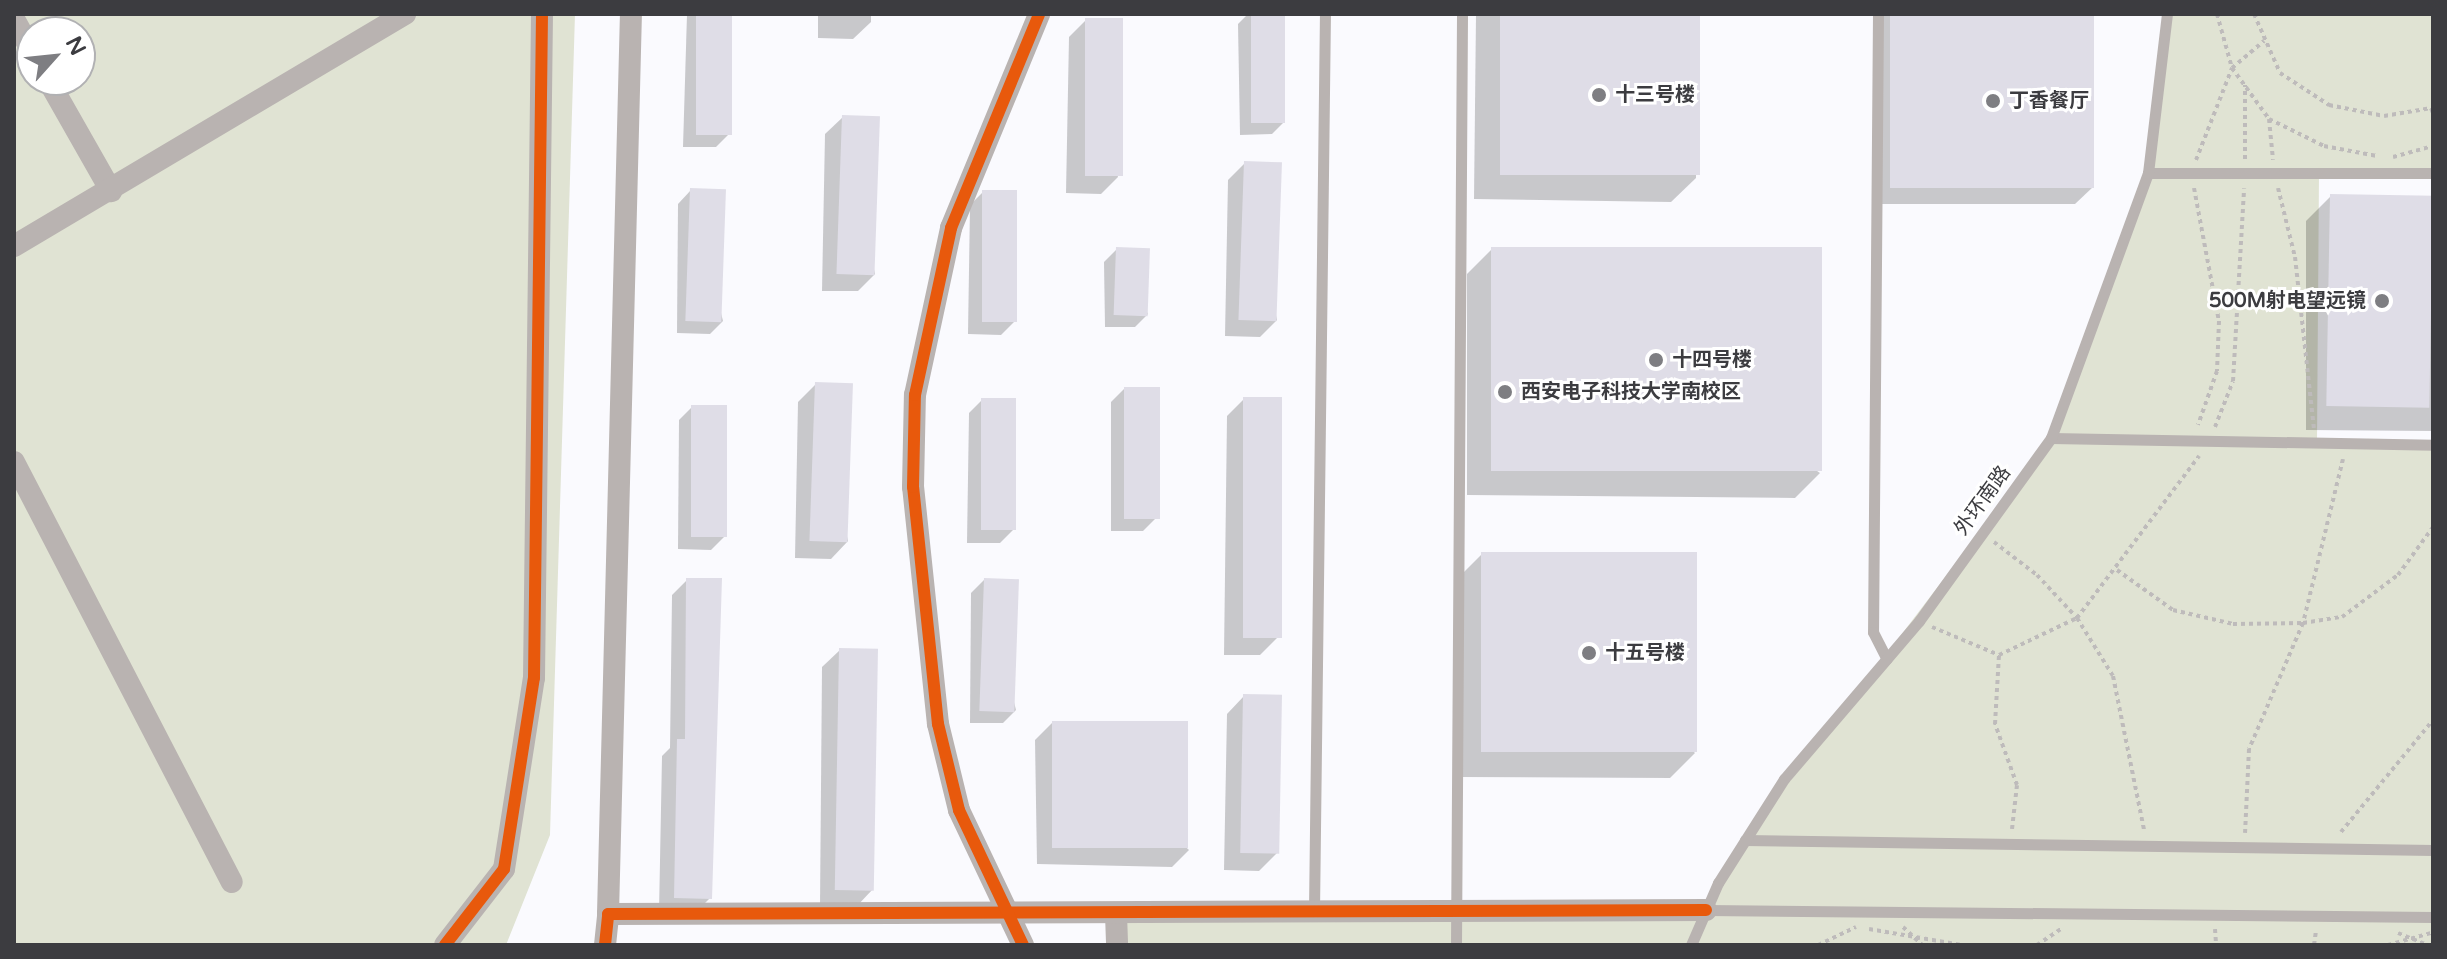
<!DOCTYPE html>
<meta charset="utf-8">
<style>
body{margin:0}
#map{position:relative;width:2447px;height:959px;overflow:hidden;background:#fafafe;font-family:"Varela Round","Noto Sans SC",sans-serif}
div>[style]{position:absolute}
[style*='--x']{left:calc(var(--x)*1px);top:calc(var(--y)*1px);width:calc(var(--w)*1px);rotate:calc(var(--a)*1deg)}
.green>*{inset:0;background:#e0e3d3}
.shadow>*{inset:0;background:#0003}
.building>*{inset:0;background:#dfdde7;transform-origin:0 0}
.path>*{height:4px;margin-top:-2px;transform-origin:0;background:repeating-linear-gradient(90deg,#bebbbb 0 4px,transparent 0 8px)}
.lane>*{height:11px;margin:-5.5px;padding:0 5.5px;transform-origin:5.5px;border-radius:5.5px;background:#b9b3b1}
.street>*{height:22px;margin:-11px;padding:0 11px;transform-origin:11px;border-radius:11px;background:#b9b3b1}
.cycleway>*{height:12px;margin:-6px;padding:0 6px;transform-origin:6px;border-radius:6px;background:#e8590c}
.dots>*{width:22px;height:22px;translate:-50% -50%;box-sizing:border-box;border:4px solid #fff;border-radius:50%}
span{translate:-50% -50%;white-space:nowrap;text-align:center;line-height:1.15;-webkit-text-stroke:6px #fff;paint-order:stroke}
.poi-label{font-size:20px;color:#3c3c40;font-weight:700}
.left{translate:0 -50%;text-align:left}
.right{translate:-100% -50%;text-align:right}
.street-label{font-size:20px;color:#3c3c40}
.frame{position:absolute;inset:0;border:16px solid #3c3c40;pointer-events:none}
.north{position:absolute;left:16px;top:16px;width:80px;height:80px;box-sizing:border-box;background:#fff;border:2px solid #b1b1b3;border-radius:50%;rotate:63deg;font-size:22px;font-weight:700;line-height:32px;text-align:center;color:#3c3c40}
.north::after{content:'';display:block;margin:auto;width:28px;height:36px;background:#7e7e82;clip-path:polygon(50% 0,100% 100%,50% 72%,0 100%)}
</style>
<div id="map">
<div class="green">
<i style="clip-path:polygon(evenodd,14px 14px,575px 14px,550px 835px,506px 945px,14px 945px,14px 14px,32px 32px,80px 32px,80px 80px,32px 80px,32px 32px)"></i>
<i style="clip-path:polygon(2167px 14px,2433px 14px,2433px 173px,2319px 174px,2317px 442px,2433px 445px,2433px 945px,1126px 945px,1116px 914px,1706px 910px,1745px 840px,2051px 438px,2148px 173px)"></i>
</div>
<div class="shadow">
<i style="clip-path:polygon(687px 14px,730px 14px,729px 134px,716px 147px,683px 147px)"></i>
<i style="clip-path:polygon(818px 14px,871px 14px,871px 22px,853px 39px,818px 38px)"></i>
<i style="clip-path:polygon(1248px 14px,1283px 14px,1285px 121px,1272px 134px,1240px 135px,1238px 24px)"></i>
<i style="clip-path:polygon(1476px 14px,1698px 14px,1696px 178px,1671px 202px,1474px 199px)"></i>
<i style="clip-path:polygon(1874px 14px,2092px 14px,2093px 187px,2075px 204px,1875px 204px)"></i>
<i style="clip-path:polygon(1086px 20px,1118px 177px,1101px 194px,1066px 193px,1069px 37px)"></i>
<i style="clip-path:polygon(843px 117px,875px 274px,858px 291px,822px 291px,825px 134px)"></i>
<i style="clip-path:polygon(1245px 163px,1277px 320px,1260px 337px,1225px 336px,1228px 180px)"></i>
<i style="clip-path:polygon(691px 190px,723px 321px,710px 334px,677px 333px,678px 204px)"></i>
<i style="clip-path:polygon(983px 192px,1014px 322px,1001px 335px,968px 334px,970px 205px)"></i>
<i style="clip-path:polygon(2331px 196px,2433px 197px,2433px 431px,2306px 430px,2306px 221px)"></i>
<i style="clip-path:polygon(1117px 249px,1148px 314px,1135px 327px,1105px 327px,1104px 262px)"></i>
<i style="clip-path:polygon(1492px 249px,1820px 473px,1795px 498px,1467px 495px,1467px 274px)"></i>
<i style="clip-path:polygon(816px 384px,848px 541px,831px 559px,795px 558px,798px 402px)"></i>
<i style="clip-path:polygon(1124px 389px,1156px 518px,1143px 531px,1111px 531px,1111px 402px)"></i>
<i style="clip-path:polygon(1244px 399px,1277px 638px,1260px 655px,1224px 655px,1227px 416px)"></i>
<i style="clip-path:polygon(982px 400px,1013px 530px,1000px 543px,967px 543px,969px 413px)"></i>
<i style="clip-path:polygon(692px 407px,724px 537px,711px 550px,678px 549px,679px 420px)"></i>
<i style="clip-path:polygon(1482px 554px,1695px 753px,1670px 778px,1457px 777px,1457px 579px)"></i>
<i style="clip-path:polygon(687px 580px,710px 898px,695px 913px,659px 913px,662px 756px,670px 748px,672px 595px)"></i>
<i style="clip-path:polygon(984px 580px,1016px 710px,1003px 723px,970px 723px,971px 593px)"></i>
<i style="clip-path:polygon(840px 650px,873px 889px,856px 907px,820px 906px,822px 667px)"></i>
<i style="clip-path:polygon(1244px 696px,1277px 853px,1259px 871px,1224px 870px,1227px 714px)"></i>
<i style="clip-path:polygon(1052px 723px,1189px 850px,1172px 867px,1037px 864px,1035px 740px)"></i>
</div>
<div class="building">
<i style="left:696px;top:14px;width:36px;height:121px"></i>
<i style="left:1251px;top:14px;width:34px;height:109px"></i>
<i style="left:1500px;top:14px;width:200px;height:161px"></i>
<i style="left:1890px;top:14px;width:204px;height:174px"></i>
<i style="left:1085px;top:18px;width:38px;height:158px"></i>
<i style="left:842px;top:115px;width:38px;height:159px;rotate:2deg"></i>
<i style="left:1244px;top:161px;width:38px;height:159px;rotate:2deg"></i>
<i style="left:690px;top:188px;width:36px;height:133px;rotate:2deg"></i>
<i style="left:982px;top:190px;width:35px;height:132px"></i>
<i style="left:2330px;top:194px;width:103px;height:212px;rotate:1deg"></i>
<i style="left:1116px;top:247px;width:34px;height:68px;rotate:2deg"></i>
<i style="left:1491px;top:247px;width:331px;height:224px"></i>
<i style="left:815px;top:382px;width:38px;height:159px;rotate:2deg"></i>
<i style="left:1124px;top:387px;width:36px;height:132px"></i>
<i style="left:1243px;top:397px;width:39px;height:241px"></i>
<i style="left:981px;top:398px;width:35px;height:132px"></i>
<i style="left:691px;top:405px;width:36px;height:132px"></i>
<i style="left:1481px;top:552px;width:216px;height:200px"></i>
<i style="clip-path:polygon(686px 578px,722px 578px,712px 899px,674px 898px,677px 739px,685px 739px)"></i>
<i style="left:984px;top:578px;width:35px;height:133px;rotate:2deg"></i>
<i style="left:839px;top:648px;width:39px;height:242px;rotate:1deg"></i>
<i style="left:1243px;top:694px;width:39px;height:159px;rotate:1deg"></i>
<i style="left:1052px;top:721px;width:136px;height:127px"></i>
</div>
<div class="path">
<i style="--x:2217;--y:14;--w:56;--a:74.5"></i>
<i style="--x:2232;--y:68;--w:63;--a:54"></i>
<i style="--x:2269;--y:119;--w:61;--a:26.1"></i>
<i style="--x:2324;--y:146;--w:54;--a:10.7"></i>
<i style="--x:2254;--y:14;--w:64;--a:66.2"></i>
<i style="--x:2280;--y:73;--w:59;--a:33.1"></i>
<i style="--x:2329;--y:105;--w:56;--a:11.3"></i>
<i style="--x:2384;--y:116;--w:48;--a:-9.7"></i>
<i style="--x:2431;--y:108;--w:5;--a:68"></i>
<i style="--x:2269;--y:119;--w:41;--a:84.4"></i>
<i style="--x:2393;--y:157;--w:41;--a:-15.4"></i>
<i style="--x:2245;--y:159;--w:74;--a:-90"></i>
<i style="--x:2196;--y:160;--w:99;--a:-68.6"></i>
<i style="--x:2232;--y:68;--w:42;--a:-40.2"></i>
<i style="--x:2194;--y:188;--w:135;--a:79.4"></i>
<i style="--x:2219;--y:321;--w:50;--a:92.3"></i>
<i style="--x:2217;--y:371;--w:57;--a:109.4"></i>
<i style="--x:2278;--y:188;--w:71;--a:76.2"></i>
<i style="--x:2295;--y:257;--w:172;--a:83.7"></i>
<i style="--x:2215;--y:427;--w:49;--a:-68.6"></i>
<i style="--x:2233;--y:381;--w:193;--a:-86.7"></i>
<i style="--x:2343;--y:459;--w:169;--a:103.7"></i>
<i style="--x:2303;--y:623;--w:39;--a:-9"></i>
<i style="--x:2342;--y:617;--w:70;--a:-36.9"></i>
<i style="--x:2398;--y:575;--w:59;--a:-53.9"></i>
<i style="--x:1994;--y:542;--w:54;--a:37.5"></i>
<i style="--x:2037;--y:575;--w:59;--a:47.1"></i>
<i style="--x:2077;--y:618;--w:68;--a:58.2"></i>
<i style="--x:2113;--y:676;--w:157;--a:78.6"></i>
<i style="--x:2117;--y:570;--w:69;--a:35.5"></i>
<i style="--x:2173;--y:610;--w:62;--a:13.1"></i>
<i style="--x:2233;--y:624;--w:70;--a:-0.8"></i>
<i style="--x:2303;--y:623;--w:137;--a:113.2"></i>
<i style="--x:2249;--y:749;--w:84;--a:92.7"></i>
<i style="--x:1932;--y:627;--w:73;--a:22.7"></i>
<i style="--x:2012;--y:829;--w:44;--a:-83.5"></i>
<i style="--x:2017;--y:785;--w:65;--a:-109.8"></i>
<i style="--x:1995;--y:724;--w:69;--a:-86.7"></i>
<i style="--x:1999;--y:655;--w:86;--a:-25.4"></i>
<i style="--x:2077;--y:618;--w:203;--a:-53"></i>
<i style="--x:2341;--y:832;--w:145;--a:-50.6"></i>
<i style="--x:1903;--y:927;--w:26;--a:43"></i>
<i style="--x:1869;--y:929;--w:94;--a:9.8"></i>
<i style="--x:2215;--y:929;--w:16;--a:86"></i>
<i style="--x:2398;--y:933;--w:32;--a:22"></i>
<i style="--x:1818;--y:945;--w:42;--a:-25.3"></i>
<i style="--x:2037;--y:945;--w:29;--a:-34"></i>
<i style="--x:2314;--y:945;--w:15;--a:-82"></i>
<i style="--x:2388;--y:945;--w:45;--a:-15.6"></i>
</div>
<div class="lane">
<i style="--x:1878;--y:14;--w:618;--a:90.46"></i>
<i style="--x:1873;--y:632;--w:30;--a:63"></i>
<i style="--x:2148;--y:173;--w:285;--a:0"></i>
<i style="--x:2051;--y:438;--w:382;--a:1"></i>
<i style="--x:1745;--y:840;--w:688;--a:0.83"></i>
<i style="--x:1706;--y:910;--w:727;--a:0.55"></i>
<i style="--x:1314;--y:911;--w:897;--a:-89.3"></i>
<i style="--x:1456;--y:945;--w:931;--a:-89.63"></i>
<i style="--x:1691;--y:945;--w:68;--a:-66.5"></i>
<i style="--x:1718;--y:883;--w:123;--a:-57.6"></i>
<i style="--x:1784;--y:779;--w:208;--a:-49.5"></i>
<i style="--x:1919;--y:621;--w:226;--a:-54.2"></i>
<i style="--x:2051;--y:438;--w:282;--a:-69.9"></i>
<i style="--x:2148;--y:173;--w:160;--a:-83.2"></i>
</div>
<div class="street">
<i style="--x:14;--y:19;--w:37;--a:61"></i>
<i style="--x:48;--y:80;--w:128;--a:60.4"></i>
<i style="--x:14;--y:246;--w:455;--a:-30.7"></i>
<i style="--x:14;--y:462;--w:473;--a:62.6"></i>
<i style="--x:608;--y:914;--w:900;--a:-88.54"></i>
<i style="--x:1116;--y:914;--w:31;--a:88"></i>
<i style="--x:445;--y:945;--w:96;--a:-52.2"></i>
<i style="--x:504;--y:869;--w:193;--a:-81.1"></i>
<i style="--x:534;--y:678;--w:664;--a:-89.31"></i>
<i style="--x:605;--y:945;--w:31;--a:-84"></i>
<i style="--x:608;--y:914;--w:1098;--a:-0.21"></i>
<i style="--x:1023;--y:945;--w:149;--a:-115.4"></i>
<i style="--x:959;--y:810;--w:89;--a:-103.7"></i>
<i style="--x:938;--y:724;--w:238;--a:-96"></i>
<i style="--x:913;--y:487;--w:92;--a:-88.8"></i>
<i style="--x:915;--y:395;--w:171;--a:-77.8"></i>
<i style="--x:951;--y:228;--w:231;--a:-67.6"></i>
</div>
<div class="cycleway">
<i style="--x:445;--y:945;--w:96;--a:-52.2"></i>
<i style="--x:504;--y:869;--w:193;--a:-81.1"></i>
<i style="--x:534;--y:678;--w:664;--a:-89.31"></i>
<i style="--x:605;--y:945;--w:31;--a:-84"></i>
<i style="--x:608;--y:914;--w:1098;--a:-0.21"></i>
<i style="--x:1023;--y:945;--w:149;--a:-115.4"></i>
<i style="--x:959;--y:810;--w:89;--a:-103.7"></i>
<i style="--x:938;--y:724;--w:238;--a:-96"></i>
<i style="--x:913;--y:487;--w:92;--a:-88.8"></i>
<i style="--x:915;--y:395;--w:171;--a:-77.8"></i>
<i style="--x:951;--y:228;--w:231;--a:-67.6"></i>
</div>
<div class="dots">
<i style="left:1599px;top:95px;background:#7e7e82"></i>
<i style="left:1993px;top:101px;background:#7e7e82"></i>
<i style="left:2382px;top:301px;background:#7e7e82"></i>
<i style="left:1656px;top:360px;background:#7e7e82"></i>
<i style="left:1505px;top:392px;background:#7e7e82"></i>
<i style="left:1589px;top:653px;background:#7e7e82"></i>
</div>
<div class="poi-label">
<span class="left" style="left:1615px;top:95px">十三号楼</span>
<span class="left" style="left:2009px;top:101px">丁香餐厅</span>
<span class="right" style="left:2366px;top:301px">500M射电望远镜</span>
<span class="left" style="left:1672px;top:360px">十四号楼</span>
<span class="left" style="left:1521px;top:392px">西安电子科技大学南校区</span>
<span class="left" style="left:1605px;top:653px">十五号楼</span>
</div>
<div class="street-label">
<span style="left:1983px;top:501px;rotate:-54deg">外环南路</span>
</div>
<div class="frame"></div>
<div class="north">N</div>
</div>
